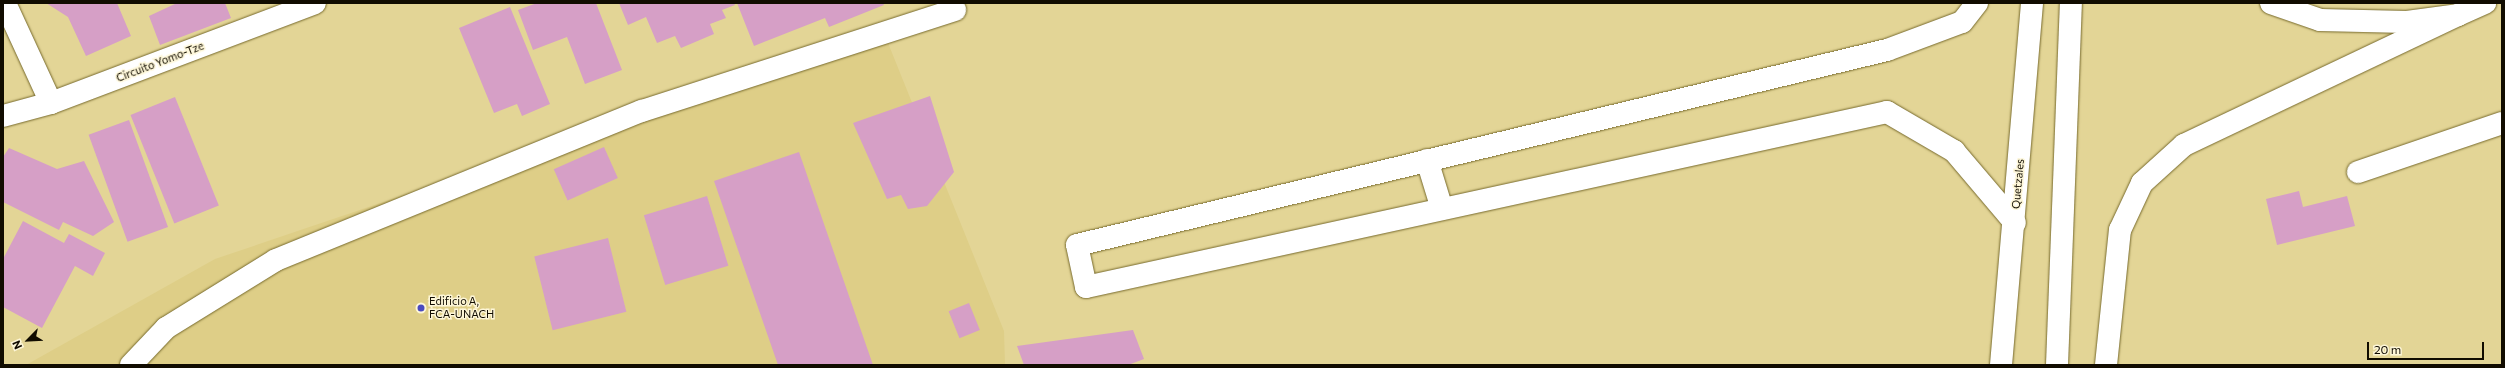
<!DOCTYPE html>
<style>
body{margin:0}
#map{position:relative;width:2505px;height:368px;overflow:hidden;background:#e3d596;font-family:Commissioner,sans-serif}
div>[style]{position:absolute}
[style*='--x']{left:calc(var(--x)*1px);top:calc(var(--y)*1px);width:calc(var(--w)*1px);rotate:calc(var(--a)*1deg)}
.built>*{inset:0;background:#dece87}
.building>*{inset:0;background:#d69fc6;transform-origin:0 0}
.roads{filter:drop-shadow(0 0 1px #776a2d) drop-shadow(0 0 1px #776a2d)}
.minor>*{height:22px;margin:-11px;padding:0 11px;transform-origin:11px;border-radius:11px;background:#fff}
.major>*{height:22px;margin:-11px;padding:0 11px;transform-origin:11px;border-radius:11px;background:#fff}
.dots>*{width:11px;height:11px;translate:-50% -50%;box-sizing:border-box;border:2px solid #fdf6d7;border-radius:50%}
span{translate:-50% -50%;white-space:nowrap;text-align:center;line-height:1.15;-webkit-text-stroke:3px #fdf6d7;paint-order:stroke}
.street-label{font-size:11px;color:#110c00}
.poi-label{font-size:11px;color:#110c00}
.left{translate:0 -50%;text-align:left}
.frame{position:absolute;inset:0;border:4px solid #110c00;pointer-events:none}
.north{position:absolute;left:8px;top:320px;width:40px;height:40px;-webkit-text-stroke:3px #fdf6d7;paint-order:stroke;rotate:246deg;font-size:11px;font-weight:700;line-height:16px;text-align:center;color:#110c00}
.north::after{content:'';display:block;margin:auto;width:14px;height:18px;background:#110c00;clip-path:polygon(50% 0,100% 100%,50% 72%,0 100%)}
.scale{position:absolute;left:2367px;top:342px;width:117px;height:18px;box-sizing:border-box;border:2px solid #110c00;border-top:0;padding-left:5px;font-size:12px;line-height:14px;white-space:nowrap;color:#110c00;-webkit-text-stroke:3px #fdf6d7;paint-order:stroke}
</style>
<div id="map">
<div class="built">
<i style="clip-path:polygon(884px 33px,1004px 331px,1005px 365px,26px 365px,215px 259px)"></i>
</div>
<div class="building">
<i style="clip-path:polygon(46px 3px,117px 3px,131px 36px,86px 56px,68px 17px)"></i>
<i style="clip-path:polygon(177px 3px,225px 3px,231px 18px,160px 45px,149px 16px)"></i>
<i style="clip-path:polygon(537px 3px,596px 3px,622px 70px,585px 84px,567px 37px,533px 50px,518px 10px)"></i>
<i style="clip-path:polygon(619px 3px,734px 3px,735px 5px,722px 10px,726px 18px,710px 24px,714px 34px,681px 48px,675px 36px,657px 43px,646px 17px,628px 25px)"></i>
<i style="clip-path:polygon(737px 3px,883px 3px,884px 5px,829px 27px,825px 18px,754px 46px)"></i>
<i style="clip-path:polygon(510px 7px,550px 104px,522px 116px,517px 104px,494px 113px,459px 28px)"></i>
<i style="clip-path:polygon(930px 96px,954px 172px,927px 206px,908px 209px,901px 195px,887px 199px,853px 123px)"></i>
<i style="left:175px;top:97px;width:117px;height:48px;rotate:68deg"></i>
<i style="left:129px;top:120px;width:114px;height:43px;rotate:70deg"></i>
<i style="left:604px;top:147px;width:34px;height:55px;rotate:66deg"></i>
<i style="clip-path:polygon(9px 148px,57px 169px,84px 161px,114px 222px,93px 236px,63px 222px,59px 230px,3px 202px,3px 157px)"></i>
<i style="clip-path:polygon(799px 152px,873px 365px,778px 365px,714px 181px)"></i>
<i style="clip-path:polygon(2299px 191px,2303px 207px,2347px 196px,2355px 226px,2277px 245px,2266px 199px)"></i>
<i style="left:707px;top:196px;width:73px;height:66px;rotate:73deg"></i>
<i style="clip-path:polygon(23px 221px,64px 243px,69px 234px,105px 253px,93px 276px,75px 266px,42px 328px,3px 307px,3px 259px)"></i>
<i style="left:608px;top:238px;width:76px;height:76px;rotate:76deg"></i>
<i style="left:969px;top:303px;width:29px;height:22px;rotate:68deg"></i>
<i style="clip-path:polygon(1133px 330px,1144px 359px,1128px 365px,1024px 365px,1017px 346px)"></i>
</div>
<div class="roads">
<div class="minor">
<i style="--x:5;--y:3;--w:110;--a:65.3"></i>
<i style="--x:1977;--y:3;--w:24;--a:128"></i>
<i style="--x:1962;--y:22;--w:80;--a:159.5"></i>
<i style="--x:1887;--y:50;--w:833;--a:166.46"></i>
<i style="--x:1077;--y:245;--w:43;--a:77.9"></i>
<i style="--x:1086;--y:287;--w:820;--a:-12.32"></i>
<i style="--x:1887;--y:112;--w:78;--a:30.2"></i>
<i style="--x:1954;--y:151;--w:94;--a:49.7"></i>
<i style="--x:3;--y:116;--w:50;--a:-15.2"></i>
<i style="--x:51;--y:103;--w:282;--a:-20.7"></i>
<i style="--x:1427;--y:160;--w:51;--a:73"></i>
<i style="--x:2358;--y:172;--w:152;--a:-18.8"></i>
<i style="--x:131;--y:365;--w:51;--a:-46.6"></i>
<i style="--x:166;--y:328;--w:129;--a:-31.7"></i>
<i style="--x:276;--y:260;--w:395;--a:-22.2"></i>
<i style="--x:642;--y:111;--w:329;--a:-17.9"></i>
</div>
<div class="major">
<i style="--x:2271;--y:3;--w:52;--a:19.1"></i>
<i style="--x:2320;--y:20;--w:87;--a:1.3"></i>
<i style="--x:2407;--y:22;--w:51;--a:-7.8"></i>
<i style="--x:2458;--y:15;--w:30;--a:-24"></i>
<i style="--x:2001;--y:365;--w:363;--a:-85.1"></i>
<i style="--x:2057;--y:365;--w:362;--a:-87.8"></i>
<i style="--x:2106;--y:365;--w:136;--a:-84.1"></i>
<i style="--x:2120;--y:230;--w:52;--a:-64.9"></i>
<i style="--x:2142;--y:183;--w:57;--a:-42.1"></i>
<i style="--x:2184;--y:145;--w:303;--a:-25.4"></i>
</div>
</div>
<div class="dots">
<i style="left:421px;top:308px;background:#4a4ac0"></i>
</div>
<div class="street-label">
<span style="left:160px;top:62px;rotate:-21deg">Circuito Yomo-Tze</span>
<span style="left:2018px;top:184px;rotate:-85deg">Quetzales</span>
</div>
<div class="poi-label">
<span class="left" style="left:429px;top:308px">Edificio A,<br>FCA-UNACH</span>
</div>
<div class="frame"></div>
<div class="north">N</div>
<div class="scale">20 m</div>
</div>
